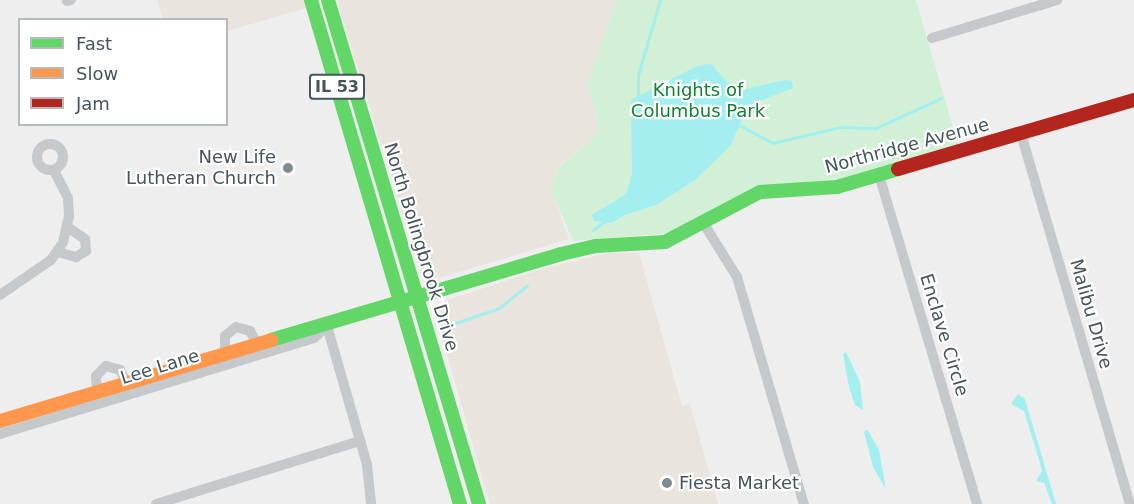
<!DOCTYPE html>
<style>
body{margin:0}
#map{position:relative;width:1134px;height:504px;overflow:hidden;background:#efeeee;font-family:"DejaVu Sans",sans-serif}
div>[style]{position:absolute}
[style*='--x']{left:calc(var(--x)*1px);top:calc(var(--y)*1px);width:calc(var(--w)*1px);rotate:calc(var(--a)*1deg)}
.commercial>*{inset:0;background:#e9e4dd}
.green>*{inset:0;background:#d1f0d6}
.water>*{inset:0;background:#a3eff0}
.stream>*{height:3px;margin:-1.5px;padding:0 1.5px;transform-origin:1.5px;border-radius:1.5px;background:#a3eff0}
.street>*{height:10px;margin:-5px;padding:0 5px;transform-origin:5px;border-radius:5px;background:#c5c9cb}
.street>.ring{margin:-5px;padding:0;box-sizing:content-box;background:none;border:10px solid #c5c9cb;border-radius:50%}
.fast>*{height:14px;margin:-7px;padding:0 7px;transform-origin:7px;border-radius:7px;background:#63d668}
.slow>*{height:14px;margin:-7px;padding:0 7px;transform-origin:7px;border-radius:7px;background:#ff974d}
.jam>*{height:14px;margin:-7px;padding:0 7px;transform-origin:7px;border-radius:7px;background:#b3261e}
.dots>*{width:16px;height:16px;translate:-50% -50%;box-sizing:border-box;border:3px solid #fff;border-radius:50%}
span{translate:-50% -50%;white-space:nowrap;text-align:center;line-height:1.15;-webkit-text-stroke:4.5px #fff;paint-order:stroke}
.shield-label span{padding:2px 4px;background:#fff;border:2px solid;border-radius:4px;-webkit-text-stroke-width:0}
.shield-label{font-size:16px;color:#44555c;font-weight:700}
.park-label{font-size:18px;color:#118132}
.street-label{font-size:18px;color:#44555c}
.poi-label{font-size:18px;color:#44555c}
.right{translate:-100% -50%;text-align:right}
.left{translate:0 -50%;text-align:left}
.legend{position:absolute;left:18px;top:18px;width:210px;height:108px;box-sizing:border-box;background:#fff;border:2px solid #b4bbbe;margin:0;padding:8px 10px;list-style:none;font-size:18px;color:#44555c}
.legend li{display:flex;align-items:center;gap:12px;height:30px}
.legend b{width:30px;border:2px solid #b4bbbe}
</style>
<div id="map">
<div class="commercial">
<i style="clip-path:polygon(157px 0,305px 0,307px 8px,227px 31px,226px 20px,163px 19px)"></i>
<i style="clip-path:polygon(337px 0,617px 0,587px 84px,599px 124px,596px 135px,557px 168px,551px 189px,569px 239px,439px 278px,421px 274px)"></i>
<i style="clip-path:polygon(608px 253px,639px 253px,682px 406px,690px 404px,718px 504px,490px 504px,436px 316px,438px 307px,447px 300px,542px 269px)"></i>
</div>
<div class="green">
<i style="clip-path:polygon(617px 0,916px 0,958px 145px,847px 178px,754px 188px,669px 233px,573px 241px,551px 189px,557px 169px,596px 135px,599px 123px,587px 84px)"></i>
</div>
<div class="water">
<i style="clip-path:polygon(711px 64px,731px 86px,745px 89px,785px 80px,792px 81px,793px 88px,749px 105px,730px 146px,695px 180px,656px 205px,625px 215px,611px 223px,594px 221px,592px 215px,626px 194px,632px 174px,631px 100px,697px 66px)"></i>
<i style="clip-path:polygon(846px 352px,860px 382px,863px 410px,855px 405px,849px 387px,843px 354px)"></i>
<i style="clip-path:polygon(1018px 394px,1025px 399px,1056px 504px,1052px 504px,1044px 483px,1036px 481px,1042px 471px,1039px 460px,1024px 411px,1011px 404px)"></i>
<i style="clip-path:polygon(867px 429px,879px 450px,886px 490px,873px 467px,864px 432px)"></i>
</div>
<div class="stream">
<i style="--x:638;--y:100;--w:25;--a:-90"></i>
<i style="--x:638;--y:75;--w:78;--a:-73.7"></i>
<i style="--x:737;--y:124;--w:40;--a:28"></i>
<i style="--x:772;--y:143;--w:71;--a:-13.1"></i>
<i style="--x:841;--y:127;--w:35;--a:2"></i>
<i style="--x:876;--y:128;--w:72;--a:-24.8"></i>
<i style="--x:593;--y:230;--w:15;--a:-37"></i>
<i style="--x:447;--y:326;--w:55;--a:-19.1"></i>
<i style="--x:499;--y:308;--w:36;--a:-39"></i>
</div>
<div class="street">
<i style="--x:67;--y:1;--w:4;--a:-14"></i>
<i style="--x:932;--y:38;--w:131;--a:-16.9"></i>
<i style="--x:1021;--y:134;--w:386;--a:73.6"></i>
<i class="ring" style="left:37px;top:144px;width:16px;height:16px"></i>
<i style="--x:879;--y:175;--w:343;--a:73.4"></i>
<i style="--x:704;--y:224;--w:62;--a:58.1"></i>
<i style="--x:737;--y:277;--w:237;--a:73.6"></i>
<i style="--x:58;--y:252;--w:19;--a:16"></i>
<i style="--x:76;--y:257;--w:12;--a:-31"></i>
<i style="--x:86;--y:251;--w:12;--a:-95"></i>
<i style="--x:85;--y:239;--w:22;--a:-146"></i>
<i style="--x:0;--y:295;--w:62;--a:-34.5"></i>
<i style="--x:51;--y:260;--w:22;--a:-56"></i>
<i style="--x:63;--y:242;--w:26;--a:-77"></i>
<i style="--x:69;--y:217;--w:19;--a:-93"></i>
<i style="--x:68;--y:198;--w:31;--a:-117"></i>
<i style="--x:225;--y:351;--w:15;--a:-90"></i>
<i style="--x:225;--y:336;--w:14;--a:-39"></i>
<i style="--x:236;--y:327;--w:15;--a:16"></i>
<i style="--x:250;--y:331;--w:13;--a:61"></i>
<i style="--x:97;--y:391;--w:15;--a:-94"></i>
<i style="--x:96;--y:376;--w:14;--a:-45"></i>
<i style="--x:106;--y:366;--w:15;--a:16"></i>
<i style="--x:120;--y:370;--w:13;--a:63"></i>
<i style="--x:0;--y:434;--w:328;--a:-17"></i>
<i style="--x:314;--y:338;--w:18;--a:-43"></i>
<i style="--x:327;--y:326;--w:145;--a:73.9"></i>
<i style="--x:367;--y:465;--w:39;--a:84"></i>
<i style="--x:156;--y:504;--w:214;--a:-17.2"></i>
</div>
<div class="fast">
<i style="--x:311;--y:0;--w:526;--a:73.53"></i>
<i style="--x:328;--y:0;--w:526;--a:73.32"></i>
<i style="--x:271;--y:340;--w:302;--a:-16.5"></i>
<i style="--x:561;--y:254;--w:36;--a:-13"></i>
<i style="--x:596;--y:246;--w:69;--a:-3.3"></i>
<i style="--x:665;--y:242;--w:107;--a:-27.8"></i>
<i style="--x:760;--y:192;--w:77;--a:-3.7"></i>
<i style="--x:837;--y:187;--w:64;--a:-16.4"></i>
</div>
<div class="slow">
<i style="--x:0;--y:421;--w:283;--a:-16.6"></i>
</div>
<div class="jam">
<i style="--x:898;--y:169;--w:246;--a:-16.3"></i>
</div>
<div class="dots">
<i style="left:288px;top:168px;background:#808b8f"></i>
<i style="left:667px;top:483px;background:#808b8f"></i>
</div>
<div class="shield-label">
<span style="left:337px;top:87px">IL 53</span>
</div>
<div class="park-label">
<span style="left:698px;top:101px">Knights of<br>Columbus Park</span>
</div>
<div class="street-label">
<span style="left:907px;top:146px;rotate:-15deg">Northridge Avenue</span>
<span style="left:421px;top:247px;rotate:73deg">North Bolingbrook Drive</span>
<span style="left:1091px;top:314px;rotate:74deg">Malibu Drive</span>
<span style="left:944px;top:335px;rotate:73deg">Enclave Circle</span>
<span style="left:160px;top:367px;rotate:-17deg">Lee Lane</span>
</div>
<div class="poi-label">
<span class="right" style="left:276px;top:168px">New Life<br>Lutheran Church</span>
<span class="left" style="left:679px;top:483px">Fiesta Market</span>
</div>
<ul class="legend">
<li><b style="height:8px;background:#63d668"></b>Fast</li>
<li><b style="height:8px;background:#ff974d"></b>Slow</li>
<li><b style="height:8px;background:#b3261e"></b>Jam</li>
</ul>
</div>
